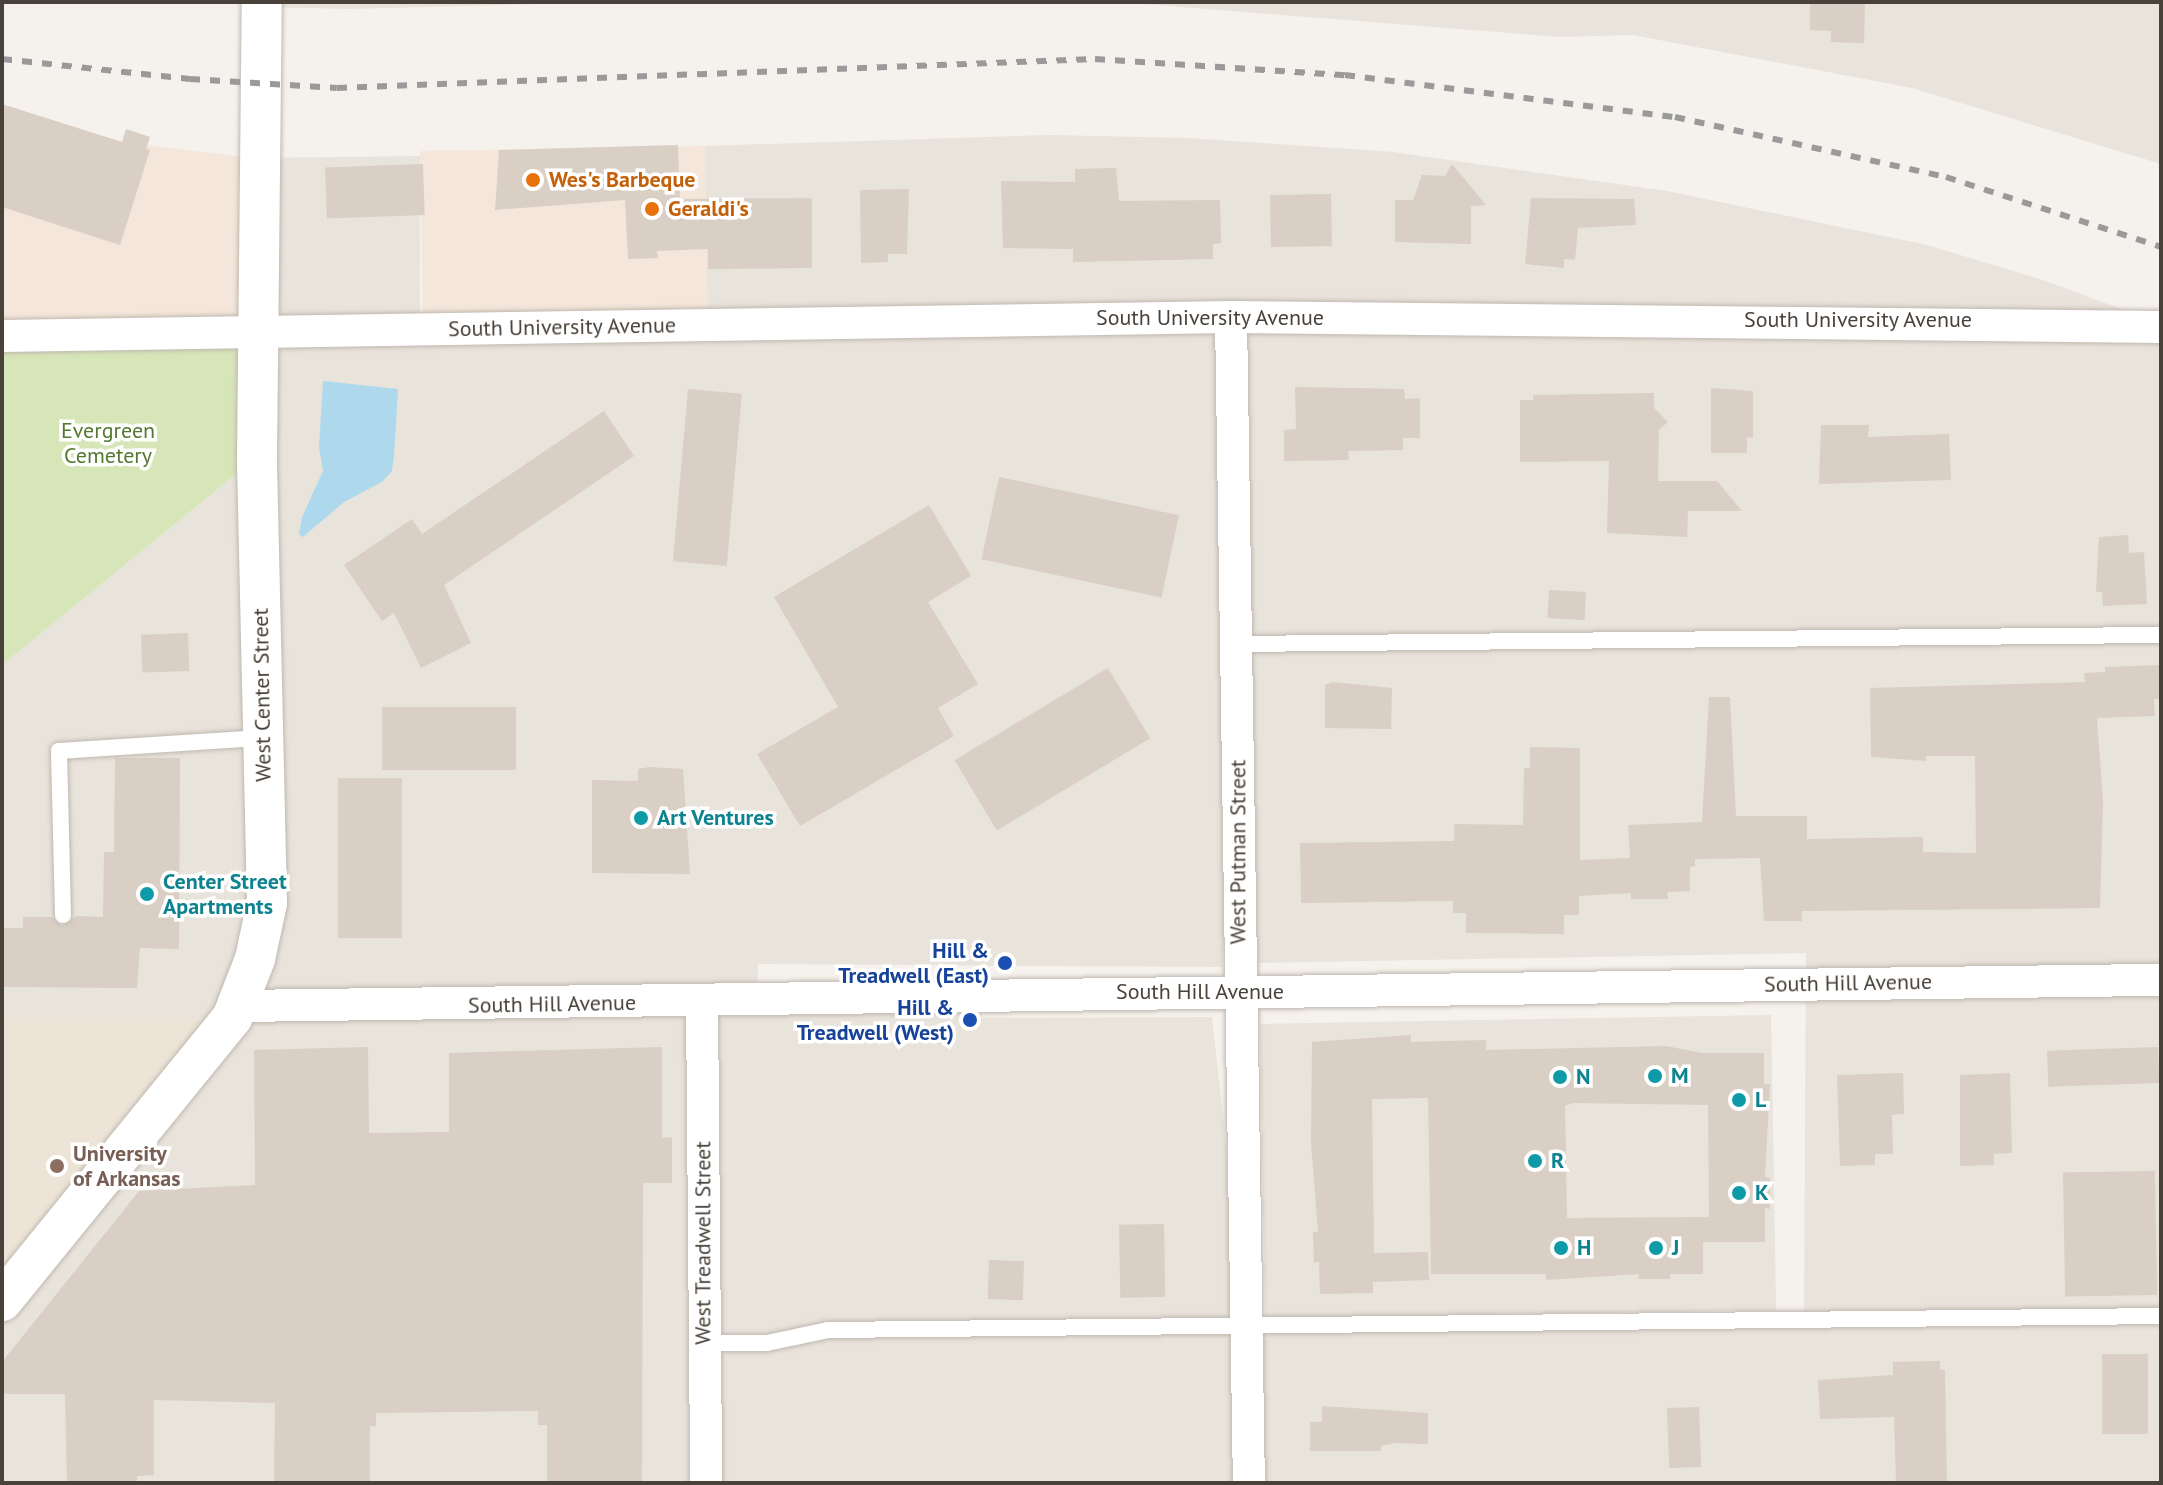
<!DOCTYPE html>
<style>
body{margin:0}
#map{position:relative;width:2163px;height:1485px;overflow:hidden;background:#f5f1ec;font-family:"PT Sans",sans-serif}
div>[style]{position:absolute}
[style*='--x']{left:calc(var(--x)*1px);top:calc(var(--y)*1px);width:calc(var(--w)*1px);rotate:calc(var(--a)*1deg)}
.residential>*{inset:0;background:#e8e3db;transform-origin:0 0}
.commercial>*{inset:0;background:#f4e6da;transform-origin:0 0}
.education>*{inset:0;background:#ede4d7}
.green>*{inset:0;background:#d6e6b8}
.water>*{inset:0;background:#aed9ec}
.building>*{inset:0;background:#d9cfc5;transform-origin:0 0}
.roads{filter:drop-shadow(0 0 2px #c0b8af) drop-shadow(0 0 2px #c0b8af)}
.service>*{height:16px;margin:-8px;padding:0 8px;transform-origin:8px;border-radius:8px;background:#fff}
.minor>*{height:32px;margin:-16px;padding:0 16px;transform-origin:16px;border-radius:16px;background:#fff}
.tertiary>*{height:40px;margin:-20px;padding:0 20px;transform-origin:20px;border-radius:20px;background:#fff}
.rail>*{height:6px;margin-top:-3px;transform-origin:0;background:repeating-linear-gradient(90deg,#9a9a9a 0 10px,transparent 0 20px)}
.dots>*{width:22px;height:22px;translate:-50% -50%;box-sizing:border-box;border:4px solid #fff;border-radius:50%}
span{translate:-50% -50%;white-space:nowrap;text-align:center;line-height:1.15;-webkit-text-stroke:7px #fff;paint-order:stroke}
.food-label{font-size:22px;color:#c56008;font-weight:700}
.left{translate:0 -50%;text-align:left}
.street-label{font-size:22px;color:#49423a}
.park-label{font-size:22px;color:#537830}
.culture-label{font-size:22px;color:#0d838f;font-weight:700}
.transit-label{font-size:22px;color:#164399;font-weight:700}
.right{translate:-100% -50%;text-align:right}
.education-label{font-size:22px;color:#785e54;font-weight:700}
.frame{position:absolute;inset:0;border:4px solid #49423a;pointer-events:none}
</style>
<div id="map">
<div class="residential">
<i style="clip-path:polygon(262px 2px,617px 2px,351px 9px,262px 7px)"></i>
<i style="clip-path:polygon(1118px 2px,2161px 2px,2161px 164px,1912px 88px,1633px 35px,1560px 37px)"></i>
<i style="clip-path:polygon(evenodd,1049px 135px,1188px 138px,1393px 152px,1667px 191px,1927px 245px,2043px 280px,2161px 324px,2161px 1483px,2px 1483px,2px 1301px,231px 1018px,2px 1017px,2px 665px,257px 457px,257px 158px,420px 156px,420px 329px,707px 325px,705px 146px,1049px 135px,1237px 762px,1257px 963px,1806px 953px,1804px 1315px,1246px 1326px,1212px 1017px,982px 1018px,982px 993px,757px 995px,758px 964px,1222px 967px,1237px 762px)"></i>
<i style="left:1771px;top:1015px;width:295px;height:511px;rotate:89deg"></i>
</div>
<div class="commercial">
<i style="clip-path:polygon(2px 129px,257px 158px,258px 332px,2px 336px)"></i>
<i style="left:705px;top:146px;width:179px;height:285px;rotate:89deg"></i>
</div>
<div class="education">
<i style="clip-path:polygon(2px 1017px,232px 1018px,2px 1301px)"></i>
</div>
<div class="green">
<i style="clip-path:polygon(258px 332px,257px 457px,2px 665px,2px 336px)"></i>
</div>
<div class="water">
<i style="clip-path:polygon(323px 381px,398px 389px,394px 456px,392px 471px,382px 482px,344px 502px,303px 537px,299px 534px,302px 517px,323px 471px,319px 447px)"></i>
</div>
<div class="building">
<i style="clip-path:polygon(1810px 2px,1865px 2px,1864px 43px,1831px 42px,1831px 31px,1810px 30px)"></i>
<i style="clip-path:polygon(2px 104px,122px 142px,126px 129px,150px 137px,146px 149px,150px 150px,120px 245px,2px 207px)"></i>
<i style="clip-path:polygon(678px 145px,680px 199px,812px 198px,812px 268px,708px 269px,708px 249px,657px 251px,658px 258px,628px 259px,625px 200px,495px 210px,499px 150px)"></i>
<i style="left:423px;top:164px;width:51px;height:98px;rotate:88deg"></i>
<i style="clip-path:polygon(1452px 164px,1486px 205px,1471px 206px,1471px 244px,1395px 242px,1395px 200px,1413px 200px,1422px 175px,1445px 176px)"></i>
<i style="clip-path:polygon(1116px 168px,1119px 201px,1220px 200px,1221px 243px,1213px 244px,1213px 259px,1073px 262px,1073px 249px,1003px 248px,1001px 181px,1075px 182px,1075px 169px)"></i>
<i style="clip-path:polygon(909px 189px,907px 254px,888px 254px,888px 262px,861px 263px,860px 190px)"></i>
<i style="left:1331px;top:194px;width:52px;height:61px;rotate:89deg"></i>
<i style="clip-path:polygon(1531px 198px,1634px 199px,1636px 225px,1578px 228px,1575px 260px,1564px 259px,1564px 268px,1525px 264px)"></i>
<i style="clip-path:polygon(1295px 387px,1404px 389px,1405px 399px,1420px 398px,1420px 438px,1403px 438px,1403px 450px,1348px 451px,1349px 460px,1284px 461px,1284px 430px,1296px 429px)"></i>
<i style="clip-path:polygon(1711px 388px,1753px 391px,1753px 438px,1747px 437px,1747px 453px,1711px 453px)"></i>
<i style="left:688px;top:389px;width:54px;height:173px;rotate:5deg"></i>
<i style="clip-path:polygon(1654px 393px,1654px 408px,1668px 422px,1659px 430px,1658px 481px,1717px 481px,1742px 511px,1688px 511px,1687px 537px,1607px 533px,1609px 461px,1520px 462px,1520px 400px,1533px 400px,1533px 395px)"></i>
<i style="clip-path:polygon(604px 411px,634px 456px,444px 585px,471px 643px,421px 668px,394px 613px,382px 621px,344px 565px,412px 519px,422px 534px)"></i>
<i style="clip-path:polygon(1821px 425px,1869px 425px,1868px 437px,1949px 434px,1951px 480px,1819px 484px)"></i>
<i style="left:999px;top:477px;width:184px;height:84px;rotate:12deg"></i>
<i style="clip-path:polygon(929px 505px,971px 576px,928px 602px,978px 684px,938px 708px,954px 736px,800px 826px,757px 754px,838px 707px,774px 597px)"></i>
<i style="clip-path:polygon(2128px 535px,2129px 553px,2144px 552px,2147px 604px,2103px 606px,2102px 592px,2096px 592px,2099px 537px)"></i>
<i style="left:1549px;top:590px;width:37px;height:28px;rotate:3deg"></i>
<i style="left:188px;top:633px;width:38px;height:47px;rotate:88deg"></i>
<i style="clip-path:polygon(2161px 665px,2161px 699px,2154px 699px,2155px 716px,2097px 718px,2103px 801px,2100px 908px,1802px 911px,1802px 921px,1764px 921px,1760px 858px,1695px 859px,1695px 866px,1690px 867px,1690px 891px,1667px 892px,1668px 899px,1631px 899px,1631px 893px,1579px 896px,1579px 915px,1564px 915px,1564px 934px,1466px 933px,1466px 913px,1453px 913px,1453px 901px,1301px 903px,1300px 843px,1454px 841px,1454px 824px,1523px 825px,1524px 768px,1530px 768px,1530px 747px,1580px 748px,1580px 860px,1630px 858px,1628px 825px,1702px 822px,1709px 697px,1730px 697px,1736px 816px,1807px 816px,1807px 839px,1923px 837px,1923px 852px,1976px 853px,1975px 756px,1926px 756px,1926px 761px,1871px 757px,1870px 688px,2085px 682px,2084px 673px,2105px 672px,2105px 667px)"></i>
<i style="left:1108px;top:668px;width:82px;height:179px;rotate:59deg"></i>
<i style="clip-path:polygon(1332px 682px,1392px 688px,1391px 729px,1325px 728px,1325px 685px)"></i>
<i style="left:382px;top:707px;width:134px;height:63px"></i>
<i style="clip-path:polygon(115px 758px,180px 758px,179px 949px,140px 948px,137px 988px,2px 987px,2px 928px,23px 928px,23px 917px,52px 917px,62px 926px,77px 916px,103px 917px,104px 852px,114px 852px)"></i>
<i style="clip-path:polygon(649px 767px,683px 769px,690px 874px,592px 873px,592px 780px,638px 781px,638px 769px)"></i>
<i style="left:338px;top:778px;width:64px;height:160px"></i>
<i style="clip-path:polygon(evenodd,1411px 1035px,1411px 1042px,1486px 1040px,1486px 1050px,1666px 1046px,1702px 1053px,1764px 1053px,1764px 1084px,1770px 1084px,1765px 1177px,1770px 1178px,1770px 1209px,1765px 1208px,1765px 1242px,1703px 1242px,1703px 1274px,1670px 1274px,1670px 1279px,1638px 1279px,1639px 1274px,1546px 1280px,1546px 1274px,1431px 1274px,1428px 1098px,1372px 1099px,1374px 1253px,1428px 1252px,1429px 1280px,1373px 1282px,1373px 1293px,1320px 1294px,1319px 1262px,1314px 1263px,1313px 1232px,1318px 1232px,1311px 1142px,1312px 1042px,1411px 1035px,1573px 1103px,1708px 1105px,1709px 1217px,1567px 1218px,1565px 1106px,1573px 1103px)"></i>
<i style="clip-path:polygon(368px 1047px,369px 1133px,449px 1132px,449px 1053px,662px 1047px,662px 1138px,672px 1137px,672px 1183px,643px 1183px,642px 1483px,547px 1483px,547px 1425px,538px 1425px,538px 1411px,376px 1413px,376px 1426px,370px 1426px,370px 1483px,274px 1483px,275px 1403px,154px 1400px,154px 1475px,137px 1476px,137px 1483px,67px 1483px,65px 1394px,2px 1394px,2px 1362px,139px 1191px,255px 1185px,254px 1050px)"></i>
<i style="left:2158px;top:1047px;width:36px;height:111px;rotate:88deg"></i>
<i style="clip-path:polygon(1903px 1073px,1904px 1114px,1892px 1115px,1893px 1154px,1875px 1154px,1875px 1165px,1840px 1166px,1837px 1075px)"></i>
<i style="clip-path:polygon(2010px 1073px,2012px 1153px,1994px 1154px,1994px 1165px,1960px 1166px,1960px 1075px)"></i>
<i style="left:2155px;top:1171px;width:124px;height:92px;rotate:89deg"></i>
<i style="left:1164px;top:1224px;width:73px;height:45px;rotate:89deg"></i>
<i style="left:989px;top:1260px;width:35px;height:39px;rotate:2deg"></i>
<i style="left:2102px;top:1354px;width:46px;height:80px"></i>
<i style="clip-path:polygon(1940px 1361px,1940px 1370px,1945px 1370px,1947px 1483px,1896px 1483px,1894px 1417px,1820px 1419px,1818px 1380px,1893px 1375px,1893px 1362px)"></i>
<i style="clip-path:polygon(1322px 1406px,1428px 1413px,1428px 1444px,1395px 1443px,1381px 1446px,1381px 1451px,1310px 1451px,1310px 1422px,1322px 1422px)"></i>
<i style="left:1699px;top:1407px;width:60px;height:32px;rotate:88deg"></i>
</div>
<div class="roads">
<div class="service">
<i style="--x:1235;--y:644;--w:926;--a:-0.56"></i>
<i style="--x:63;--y:915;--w:164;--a:-91.4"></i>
<i style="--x:59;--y:751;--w:203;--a:-3.7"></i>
<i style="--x:703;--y:1343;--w:64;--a:0"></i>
<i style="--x:767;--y:1343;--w:62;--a:-12"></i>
<i style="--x:828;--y:1330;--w:1333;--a:-0.6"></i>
</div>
<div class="minor">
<i style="--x:1231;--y:317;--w:1166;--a:89.12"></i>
<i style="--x:2;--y:336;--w:1229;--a:-0.89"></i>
<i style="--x:1231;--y:317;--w:930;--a:0.62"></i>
<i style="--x:702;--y:1002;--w:481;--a:89.5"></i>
<i style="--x:239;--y:1006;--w:1922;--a:-0.78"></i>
</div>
<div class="tertiary">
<i style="--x:2;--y:1301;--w:365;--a:-50.9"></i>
<i style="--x:232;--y:1018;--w:63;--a:-68.7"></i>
<i style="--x:255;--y:959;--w:57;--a:-77.9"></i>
<i style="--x:267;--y:903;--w:446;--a:-91.3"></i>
<i style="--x:257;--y:457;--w:455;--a:-89.4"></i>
</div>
</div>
<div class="rail">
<i style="--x:2;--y:59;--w:189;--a:6.1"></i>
<i style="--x:190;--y:79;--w:147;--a:3.5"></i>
<i style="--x:337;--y:88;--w:759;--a:-2.19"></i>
<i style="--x:1095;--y:59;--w:251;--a:3.7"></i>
<i style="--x:1345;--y:75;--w:333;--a:7.3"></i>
<i style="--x:1675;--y:117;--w:278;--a:12.5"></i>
<i style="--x:1946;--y:177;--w:226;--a:18"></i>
</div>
<div class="dots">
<i style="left:533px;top:180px;background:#e8710a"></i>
<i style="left:652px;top:209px;background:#e8710a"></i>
<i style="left:641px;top:818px;background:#0f9aa8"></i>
<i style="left:147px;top:894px;background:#0f9aa8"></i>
<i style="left:1005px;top:963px;background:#1a4fb4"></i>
<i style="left:970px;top:1020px;background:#1a4fb4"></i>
<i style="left:1655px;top:1076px;background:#0f9aa8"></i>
<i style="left:1560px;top:1077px;background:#0f9aa8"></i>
<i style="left:1739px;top:1100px;background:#0f9aa8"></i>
<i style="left:1535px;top:1161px;background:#0f9aa8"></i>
<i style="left:57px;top:1166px;background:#8d6e63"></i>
<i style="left:1739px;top:1193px;background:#0f9aa8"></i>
<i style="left:1561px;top:1248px;background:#0f9aa8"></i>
<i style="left:1656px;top:1248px;background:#0f9aa8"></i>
</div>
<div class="food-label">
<span class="left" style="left:549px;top:180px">Wes's Barbeque</span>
<span class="left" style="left:668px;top:209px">Geraldi's</span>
</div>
<div class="street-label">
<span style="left:1210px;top:318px">South University Avenue</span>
<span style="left:1858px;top:320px">South University Avenue</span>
<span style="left:562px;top:327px;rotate:-1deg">South University Avenue</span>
<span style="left:262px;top:695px;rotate:-91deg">West Center Street</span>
<span style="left:1238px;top:852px;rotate:-90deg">West Putman Street</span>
<span style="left:1848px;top:983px;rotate:-1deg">South Hill Avenue</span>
<span style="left:1200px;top:992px">South Hill Avenue</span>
<span style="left:552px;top:1004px;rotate:-1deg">South Hill Avenue</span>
<span style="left:703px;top:1243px;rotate:-90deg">West Treadwell Street</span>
</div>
<div class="park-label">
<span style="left:108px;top:443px">Evergreen<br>Cemetery</span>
</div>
<div class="culture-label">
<span class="left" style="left:657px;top:818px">Art Ventures</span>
<span class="left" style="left:163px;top:894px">Center Street<br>Apartments</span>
<span class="left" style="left:1671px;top:1076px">M</span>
<span class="left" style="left:1576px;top:1077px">N</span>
<span class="left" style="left:1755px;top:1100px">L</span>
<span class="left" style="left:1551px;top:1161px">R</span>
<span class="left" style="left:1755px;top:1193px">K</span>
<span class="left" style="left:1577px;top:1248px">H</span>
<span class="left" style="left:1672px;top:1248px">J</span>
</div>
<div class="transit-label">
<span class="right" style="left:989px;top:963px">Hill &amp;<br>Treadwell (East)</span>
<span class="right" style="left:954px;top:1020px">Hill &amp;<br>Treadwell (West)</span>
</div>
<div class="education-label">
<span class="left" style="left:73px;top:1166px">University<br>of Arkansas</span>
</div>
<div class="frame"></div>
</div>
